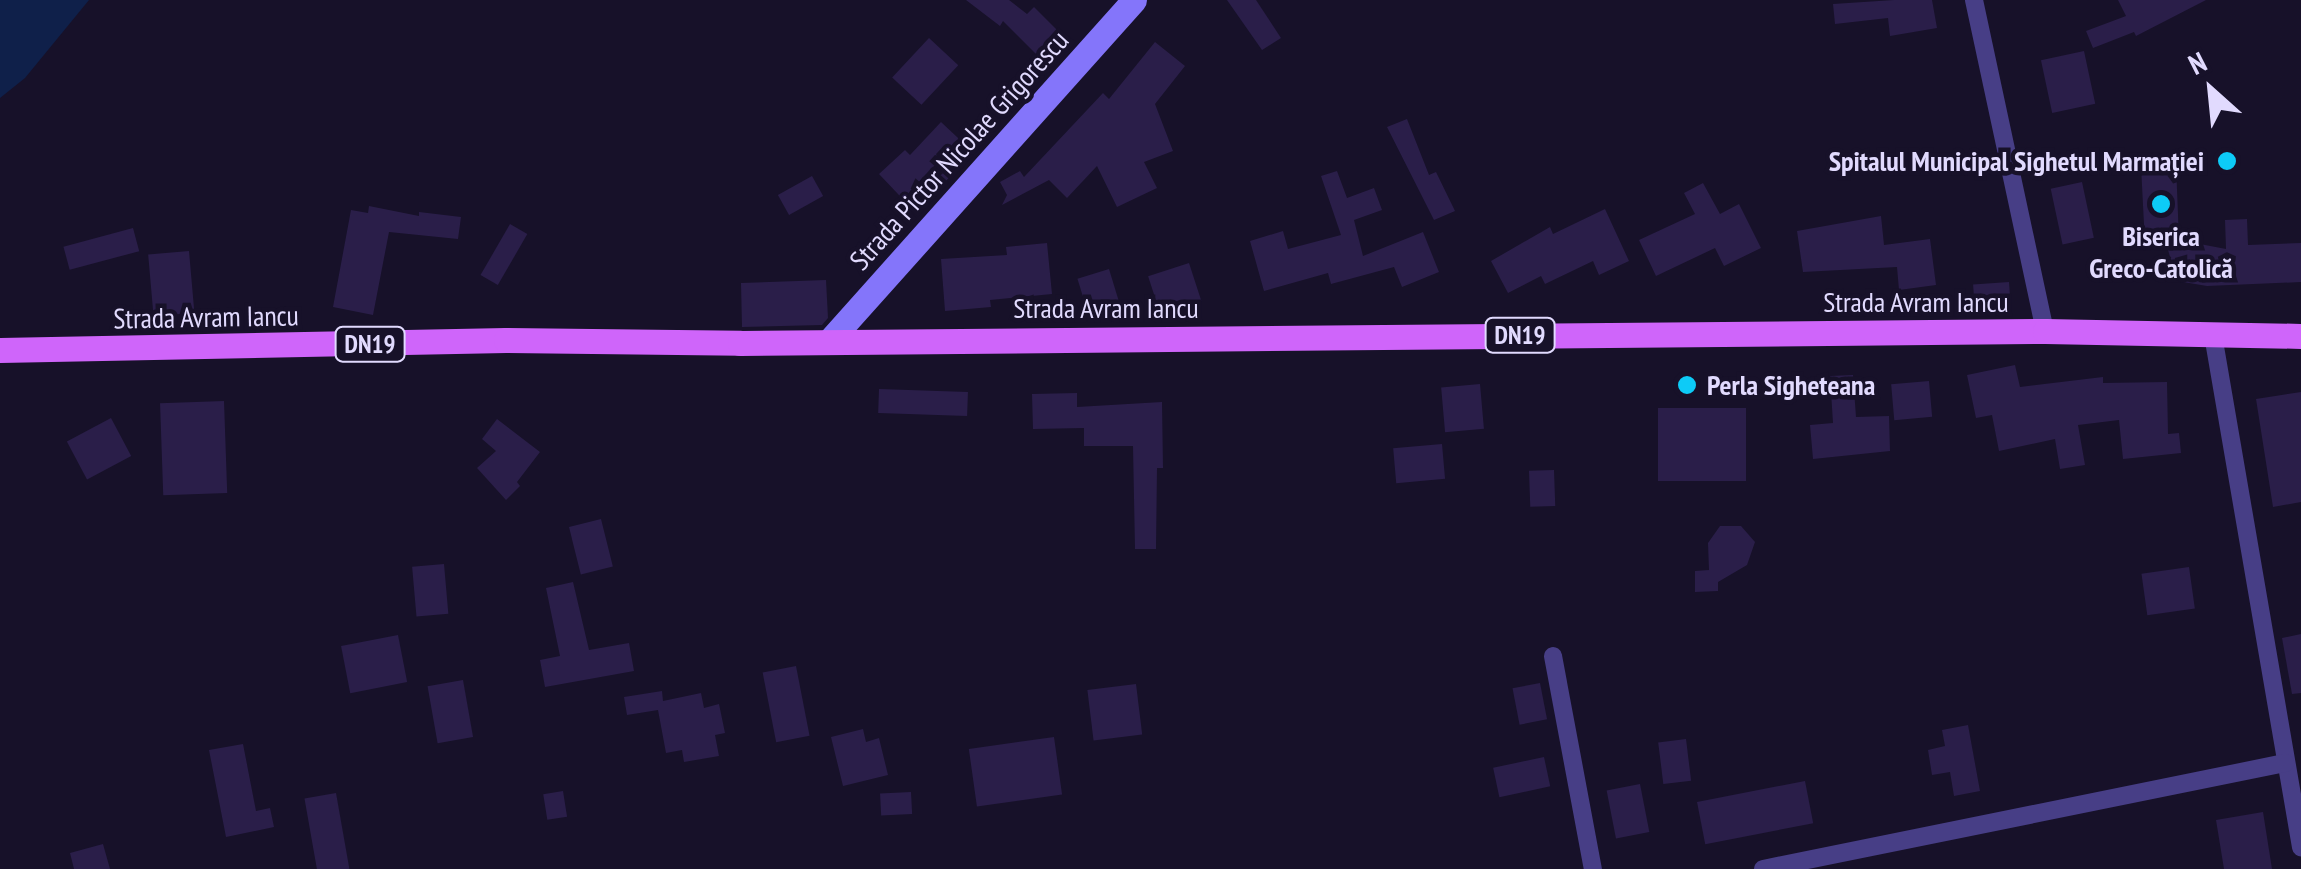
<!DOCTYPE html>
<meta charset="utf-8">
<style>
body{margin:0}
#map{position:relative;width:2301px;height:869px;overflow:hidden;background:#171129;font-family:"PT Sans Narrow",sans-serif}
div>[style]{position:absolute}
[style*='--x']{left:calc(var(--x)*1px);top:calc(var(--y)*1px);width:calc(var(--w)*1px);rotate:calc(var(--a)*1deg)}
.water>*{inset:0;background:#0f204a}
.building>*{inset:0;background:#2a1e49;transform-origin:0 0}
.street>*{height:18px;margin:-9px;padding:0 9px;transform-origin:9px;border-radius:9px;background:#473e86}
.secondary>*{height:25px;margin:-12.5px;padding:0 12.5px;transform-origin:12.5px;border-radius:12.5px;background:#8475fa}
.primary>*{height:25px;margin:-12.5px;padding:0 12.5px;transform-origin:12.5px;border-radius:12.5px;background:#cf65fa}
.dots>*{width:28px;height:28px;translate:-50% -50%;box-sizing:border-box;border:5px solid #171129;border-radius:50%}
span{translate:-50% -50%;white-space:nowrap;text-align:center;line-height:1.15;-webkit-text-stroke:9px #171129;paint-order:stroke}
.shield-label span{padding:2px 8px;background:#171129;border:2px solid;border-radius:8px;-webkit-text-stroke-width:0}
.shield-label{font-size:25px;color:#e1dafe;font-weight:700}
.street-label{font-size:28px;color:#e1dafe}
.poi-label{font-size:28px;color:#e1dafe;font-weight:700}
.right{translate:-100% -50%;text-align:right}
.left{translate:0 -50%;text-align:left}
.north{position:absolute;left:2161px;top:40px;width:100px;height:100px;-webkit-text-stroke:8px #171129;paint-order:stroke;rotate:333deg;font-size:28px;font-weight:700;line-height:40px;text-align:center;color:#e1dafe}
.north::after{content:'';display:block;margin:auto;width:35px;height:45px;background:#e1dafe;clip-path:polygon(50% 0,100% 100%,50% 72%,0 100%)}
</style>
<div id="map">
<div class="water">
<i style="clip-path:polygon(0 0,89px 0,25px 78px,0 98px)"></i>
</div>
<div class="building">
<i style="clip-path:polygon(966px 0,1009px 0,1027px 14px,1034px 7px,1058px 31px,1036px 54px,1003px 21px,1000px 26px)"></i>
<i style="clip-path:polygon(1227px 0,1256px 0,1281px 38px,1262px 50px)"></i>
<i style="clip-path:polygon(1894px 0,1932px 0,1937px 28px,1890px 36px,1888px 18px,1835px 24px,1833px 4px)"></i>
<i style="clip-path:polygon(2118px 0,2206px 0,2136px 36px,2134px 32px,2093px 48px,2086px 31px,2126px 16px)"></i>
<i style="left:929px;top:38px;width:40px;height:54px;rotate:43deg"></i>
<i style="clip-path:polygon(1155px 42px,1185px 66px,1155px 104px,1173px 151px,1144px 162px,1157px 188px,1117px 207px,1097px 166px,1067px 198px,1049px 180px,1002px 205px,1007px 195px,1000px 182px,1020px 171px,1024px 177px,1103px 93px,1109px 99px)"></i>
<i style="left:2084px;top:51px;width:54px;height:44px;rotate:78deg"></i>
<i style="clip-path:polygon(1407px 119px,1429px 175px,1436px 172px,1455px 211px,1434px 220px,1387px 127px)"></i>
<i style="clip-path:polygon(941px 122px,973px 152px,916px 213px,879px 174px,905px 150px,910px 155px)"></i>
<i style="clip-path:polygon(2176px 164px,2179px 240px,2226px 249px,2225px 220px,2247px 219px,2248px 245px,2301px 243px,2301px 282px,2207px 286px,2177px 281px,2166px 243px,2145px 244px,2141px 166px)"></i>
<i style="clip-path:polygon(1337px 171px,1347px 198px,1374px 188px,1382px 210px,1354px 220px,1363px 256px,1423px 232px,1439px 272px,1402px 287px,1394px 267px,1331px 284px,1328px 273px,1264px 291px,1250px 241px,1283px 231px,1288px 249px,1341px 235px,1321px 176px)"></i>
<i style="left:812px;top:176px;width:23px;height:39px;rotate:61deg"></i>
<i style="left:2082px;top:182px;width:57px;height:32px;rotate:78deg"></i>
<i style="clip-path:polygon(1703px 183px,1720px 214px,1739px 204px,1761px 248px,1724px 266px,1715px 248px,1656px 276px,1639px 240px,1695px 214px,1684px 193px)"></i>
<i style="clip-path:polygon(369px 206px,419px 216px,419px 212px,461px 217px,458px 239px,389px 232px,373px 315px,333px 307px,351px 210px,368px 213px)"></i>
<i style="clip-path:polygon(1605px 209px,1629px 261px,1599px 275px,1593px 261px,1545px 284px,1541px 276px,1508px 293px,1491px 261px,1550px 227px,1553px 234px)"></i>
<i style="clip-path:polygon(1881px 216px,1884px 245px,1930px 239px,1936px 285px,1899px 290px,1897px 267px,1803px 272px,1797px 231px)"></i>
<i style="left:510px;top:224px;width:20px;height:59px;rotate:30deg"></i>
<i style="left:133px;top:228px;width:24px;height:72px;rotate:75deg"></i>
<i style="clip-path:polygon(1047px 243px,1052px 294px,990px 300px,991px 307px,945px 311px,941px 259px,1007px 255px,1006px 247px)"></i>
<i style="left:189px;top:251px;width:62px;height:41px;rotate:85deg"></i>
<i style="left:1189px;top:263px;width:40px;height:43px;rotate:72deg"></i>
<i style="left:1109px;top:269px;width:41px;height:33px;rotate:73deg"></i>
<i style="clip-path:polygon(826px 280px,828px 318px,822px 325px,742px 327px,741px 283px)"></i>
<i style="left:2009px;top:282px;width:26px;height:36px;rotate:86deg"></i>
<i style="clip-path:polygon(2015px 365px,2020px 387px,2103px 377px,2103px 383px,2167px 382px,2168px 434px,2179px 433px,2181px 453px,2123px 459px,2119px 420px,2078px 425px,2085px 465px,2060px 469px,2055px 439px,1999px 451px,1992px 415px,1976px 418px,1967px 375px)"></i>
<i style="clip-path:polygon(1853px 375px,1856px 417px,1889px 416px,1890px 451px,1813px 459px,1810px 425px,1833px 423px,1830px 376px)"></i>
<i style="left:1929px;top:381px;width:36px;height:38px;rotate:85deg"></i>
<i style="left:1480px;top:384px;width:45px;height:39px;rotate:85deg"></i>
<i style="left:879px;top:389px;width:89px;height:24px;rotate:2deg"></i>
<i style="clip-path:polygon(2301px 392px,2301px 502px,2273px 507px,2256px 399px)"></i>
<i style="clip-path:polygon(1077px 393px,1077px 407px,1162px 402px,1163px 468px,1157px 468px,1156px 549px,1135px 549px,1133px 446px,1084px 446px,1084px 428px,1033px 429px,1032px 394px)"></i>
<i style="left:224px;top:401px;width:92px;height:64px;rotate:88deg"></i>
<i style="left:1658px;top:408px;width:88px;height:73px"></i>
<i style="left:111px;top:418px;width:43px;height:50px;rotate:62deg"></i>
<i style="clip-path:polygon(497px 419px,540px 452px,517px 482px,520px 486px,506px 500px,477px 468px,496px 451px,482px 439px)"></i>
<i style="left:1442px;top:444px;width:35px;height:49px;rotate:85deg"></i>
<i style="left:1554px;top:470px;width:36px;height:25px;rotate:88deg"></i>
<i style="left:601px;top:519px;width:49px;height:33px;rotate:76deg"></i>
<i style="clip-path:polygon(1720px 526px,1741px 526px,1755px 542px,1747px 565px,1718px 582px,1718px 591px,1695px 592px,1695px 571px,1709px 570px,1708px 543px)"></i>
<i style="left:444px;top:564px;width:50px;height:32px;rotate:85deg"></i>
<i style="left:2189px;top:567px;width:42px;height:48px;rotate:82deg"></i>
<i style="clip-path:polygon(573px 582px,589px 650px,629px 643px,634px 671px,545px 687px,540px 660px,560px 656px,546px 588px)"></i>
<i style="clip-path:polygon(2301px 634px,2301px 693px,2292px 694px,2282px 638px)"></i>
<i style="left:398px;top:635px;width:48px;height:58px;rotate:79deg"></i>
<i style="left:796px;top:666px;width:71px;height:34px;rotate:79deg"></i>
<i style="left:463px;top:680px;width:58px;height:36px;rotate:80deg"></i>
<i style="left:1540px;top:683px;width:37px;height:28px;rotate:79deg"></i>
<i style="left:1136px;top:684px;width:51px;height:49px;rotate:83deg"></i>
<i style="clip-path:polygon(662px 691px,663px 701px,701px 693px,704px 708px,719px 704px,725px 733px,715px 735px,719px 756px,684px 762px,682px 750px,666px 753px,658px 710px,627px 715px,624px 697px)"></i>
<i style="clip-path:polygon(1968px 725px,1980px 791px,1954px 796px,1950px 772px,1932px 775px,1928px 750px,1945px 746px,1942px 730px)"></i>
<i style="clip-path:polygon(863px 729px,866px 742px,879px 738px,888px 775px,843px 786px,831px 737px)"></i>
<i style="left:1054px;top:737px;width:58px;height:86px;rotate:82deg"></i>
<i style="left:1686px;top:739px;width:42px;height:28px;rotate:83deg"></i>
<i style="clip-path:polygon(243px 744px,256px 811px,270px 808px,274px 827px,226px 837px,209px 750px)"></i>
<i style="left:1544px;top:757px;width:30px;height:52px;rotate:78deg"></i>
<i style="left:1805px;top:781px;width:43px;height:110px;rotate:79deg"></i>
<i style="left:1640px;top:784px;width:49px;height:34px;rotate:79deg"></i>
<i style="left:563px;top:791px;width:26px;height:20px;rotate:81deg"></i>
<i style="left:911px;top:792px;width:22px;height:31px;rotate:87deg"></i>
<i style="left:336px;top:793px;width:77px;height:32px;rotate:80deg"></i>
<i style="clip-path:polygon(2263px 812px,2272px 869px,2224px 869px,2216px 820px)"></i>
<i style="clip-path:polygon(103px 844px,110px 869px,74px 869px,70px 853px)"></i>
</div>
<div class="street">
<i style="--x:1974;--y:0;--w:339;--a:77.9"></i>
<i style="--x:2213;--y:335;--w:520;--a:80.25"></i>
<i style="--x:1553;--y:656;--w:217;--a:79.4"></i>
<i style="--x:1763;--y:869;--w:533;--a:-11.48"></i>
</div>
<div class="secondary">
<i style="--x:830;--y:340;--w:456;--a:-48.2"></i>
</div>
<div class="primary">
<i style="--x:0;--y:350;--w:506;--a:-1.13"></i>
<i style="--x:506;--y:340;--w:234;--a:0.7"></i>
<i style="--x:740;--y:343;--w:1305;--a:-0.53"></i>
<i style="--x:2045;--y:331;--w:256;--a:1.1"></i>
</div>
<div class="dots">
<i style="left:2227px;top:161px;background:#0dcbf7"></i>
<i style="left:2161px;top:204px;background:#0dcbf7"></i>
<i style="left:1687px;top:385px;background:#0dcbf7"></i>
</div>
<div class="shield-label">
<span style="left:1520px;top:335px">DN19</span>
<span style="left:370px;top:344px">DN19</span>
</div>
<div class="street-label">
<span style="left:959px;top:150px;rotate:-48deg">Strada Pictor Nicolae Grigorescu</span>
<span style="left:1916px;top:302px">Strada Avram Iancu</span>
<span style="left:1106px;top:308px">Strada Avram Iancu</span>
<span style="left:206px;top:317px;rotate:-1deg">Strada Avram Iancu</span>
</div>
<div class="poi-label">
<span class="right" style="left:2204px;top:161px">Spitalul Municipal Sighetul Marmației</span>
<span style="left:2161px;top:252px">Biserica<br>Greco-Catolică</span>
<span class="left" style="left:1707px;top:385px">Perla Sigheteana</span>
</div>
<div class="north">N</div>
</div>
